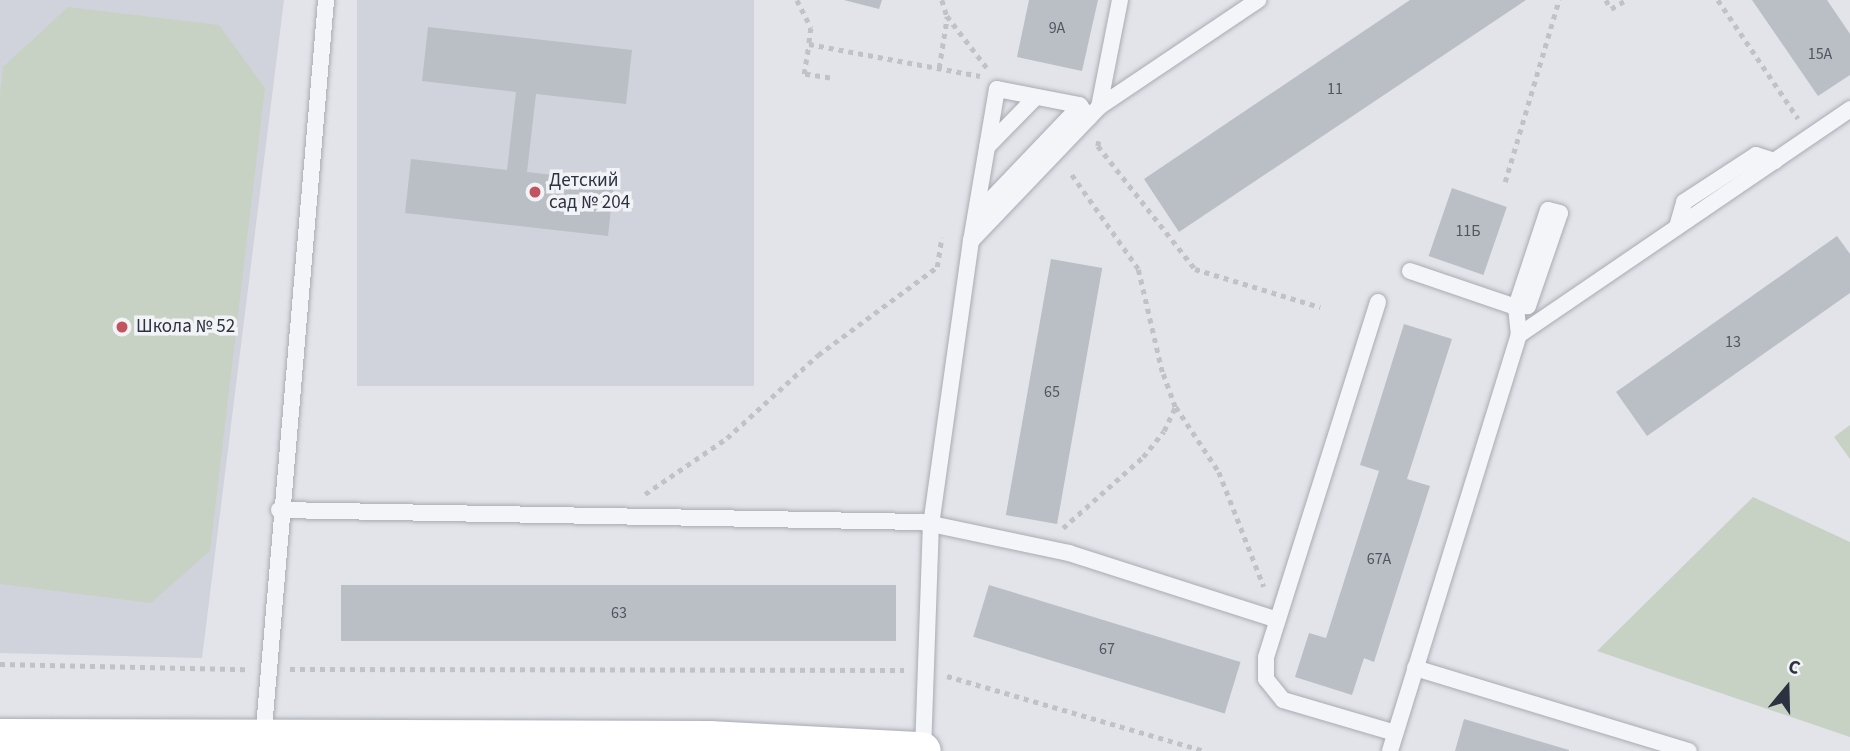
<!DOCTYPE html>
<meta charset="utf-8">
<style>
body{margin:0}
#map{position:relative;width:1850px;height:751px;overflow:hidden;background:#e2e4e9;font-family:"Source Sans 3",sans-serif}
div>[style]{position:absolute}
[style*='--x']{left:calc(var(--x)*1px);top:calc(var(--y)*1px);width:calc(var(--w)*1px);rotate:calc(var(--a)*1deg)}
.built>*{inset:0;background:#d0d3db;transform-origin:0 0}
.green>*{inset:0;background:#c7d2c4}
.building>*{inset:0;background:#babec5;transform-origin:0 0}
.path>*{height:4.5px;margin-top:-2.25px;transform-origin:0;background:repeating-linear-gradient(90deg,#c0c2c8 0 5px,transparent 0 10px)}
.roads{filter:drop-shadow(0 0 2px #a8abb3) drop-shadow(0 0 2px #a8abb3)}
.lane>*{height:16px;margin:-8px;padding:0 8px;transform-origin:8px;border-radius:8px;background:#f4f5f8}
.secondary>*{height:38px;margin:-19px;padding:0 19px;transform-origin:19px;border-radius:19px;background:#fff}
.dots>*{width:19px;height:19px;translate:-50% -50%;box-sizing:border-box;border:4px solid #f2f3f7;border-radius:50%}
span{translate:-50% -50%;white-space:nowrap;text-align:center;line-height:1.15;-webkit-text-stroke:7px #f2f3f7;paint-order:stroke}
.number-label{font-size:16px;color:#505560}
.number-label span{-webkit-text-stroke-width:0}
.poi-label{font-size:19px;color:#2c323f}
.left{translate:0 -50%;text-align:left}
.north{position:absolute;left:1752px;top:653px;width:70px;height:70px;-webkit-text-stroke:5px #f2f3f7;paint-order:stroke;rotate:19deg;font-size:19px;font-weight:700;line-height:28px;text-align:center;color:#2c323f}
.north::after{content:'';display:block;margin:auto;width:24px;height:32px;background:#2c323f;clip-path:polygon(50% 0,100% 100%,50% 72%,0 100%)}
</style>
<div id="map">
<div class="built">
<i style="clip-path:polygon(0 0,284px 0,202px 658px,0 653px)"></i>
<i style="left:357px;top:0;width:397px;height:386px"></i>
</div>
<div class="green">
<i style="clip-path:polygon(68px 7px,219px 25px,265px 88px,210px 551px,151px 603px,0 584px,0 94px,3px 67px)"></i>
<i style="clip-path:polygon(1850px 425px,1850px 459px,1834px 437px)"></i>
<i style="clip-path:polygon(1753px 497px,1850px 542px,1850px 737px,1597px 651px)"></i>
</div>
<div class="building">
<i style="clip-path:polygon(844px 0,882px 0,879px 9px)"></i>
<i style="clip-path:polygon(1029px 0,1098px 0,1082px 71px,1017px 57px)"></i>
<i style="clip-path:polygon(1410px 0,1526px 0,1179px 232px,1144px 179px)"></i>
<i style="clip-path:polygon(1752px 0,1827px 0,1850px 34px,1850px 75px,1818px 96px)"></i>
<i style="clip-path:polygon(428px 27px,632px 50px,626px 104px,536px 94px,527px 172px,614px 182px,608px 236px,405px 213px,411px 159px,507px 170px,516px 92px,422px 81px)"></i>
<i style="left:1452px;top:188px;width:58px;height:72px;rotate:19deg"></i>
<i style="clip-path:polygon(1837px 236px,1850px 254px,1850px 293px,1647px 436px,1616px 392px)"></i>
<i style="left:1051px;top:259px;width:52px;height:260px;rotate:10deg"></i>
<i style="clip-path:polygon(1404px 324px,1452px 339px,1407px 479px,1430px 486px,1374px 662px,1364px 658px,1352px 695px,1295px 677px,1309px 633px,1326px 638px,1379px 471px,1360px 465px)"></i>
<i style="left:896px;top:585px;width:56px;height:555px;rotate:90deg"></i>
<i style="left:989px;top:585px;width:263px;height:54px;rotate:17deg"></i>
<i style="clip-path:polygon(1464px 719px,1569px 750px,1569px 751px,1455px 751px)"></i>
</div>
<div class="path">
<i style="--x:797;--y:0;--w:31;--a:63"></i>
<i style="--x:811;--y:28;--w:16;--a:97"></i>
<i style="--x:942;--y:0;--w:17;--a:73"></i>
<i style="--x:947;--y:16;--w:67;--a:52.3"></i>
<i style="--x:1606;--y:0;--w:10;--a:61"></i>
<i style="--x:1611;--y:9;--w:17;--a:-31"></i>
<i style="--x:1718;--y:0;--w:143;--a:55.9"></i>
<i style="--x:939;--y:68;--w:52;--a:-81.1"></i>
<i style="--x:830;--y:78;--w:26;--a:-171"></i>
<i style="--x:804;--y:74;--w:30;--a:-81"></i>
<i style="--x:809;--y:44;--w:174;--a:10.6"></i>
<i style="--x:1099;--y:141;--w:5;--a:101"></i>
<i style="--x:1098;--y:146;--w:157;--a:51.7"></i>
<i style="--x:1195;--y:269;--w:131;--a:16.9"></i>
<i style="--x:1505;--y:182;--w:190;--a:-73.5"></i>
<i style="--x:1176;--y:407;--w:78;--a:56.5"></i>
<i style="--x:1219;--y:472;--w:123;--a:68.6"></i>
<i style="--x:645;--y:494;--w:99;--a:-34.3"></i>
<i style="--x:727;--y:438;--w:123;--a:-42.4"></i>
<i style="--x:818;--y:355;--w:148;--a:-36.5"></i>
<i style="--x:937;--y:267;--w:30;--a:-81"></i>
<i style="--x:1063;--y:528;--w:107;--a:-41.6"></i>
<i style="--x:1143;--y:457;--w:33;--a:-51"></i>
<i style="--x:1164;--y:431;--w:26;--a:-65"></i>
<i style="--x:1175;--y:407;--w:37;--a:-110"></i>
<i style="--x:1162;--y:372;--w:106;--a:-103.1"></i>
<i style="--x:1138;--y:269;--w:116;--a:-125.2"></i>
<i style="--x:0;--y:664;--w:246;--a:1.2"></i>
<i style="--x:290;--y:669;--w:614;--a:0.09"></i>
<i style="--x:947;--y:676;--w:269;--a:16.2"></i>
</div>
<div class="roads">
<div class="lane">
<i style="--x:1099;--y:107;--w:192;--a:-33.9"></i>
<i style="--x:987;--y:147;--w:70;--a:-45.6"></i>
<i style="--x:976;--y:215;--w:151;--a:-46.3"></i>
<i style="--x:1677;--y:227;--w:26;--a:-74"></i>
<i style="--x:1684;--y:202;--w:86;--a:-33.1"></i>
<i style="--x:1756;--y:155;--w:20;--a:18"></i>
<i style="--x:971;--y:241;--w:154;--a:-80.3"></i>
<i style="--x:997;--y:89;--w:84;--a:11"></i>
<i style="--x:1079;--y:105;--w:16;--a:50"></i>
<i style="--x:1410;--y:271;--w:112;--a:18.8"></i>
<i style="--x:1516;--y:307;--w:12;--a:-5"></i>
<i style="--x:1528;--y:306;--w:98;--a:-71"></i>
<i style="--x:1560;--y:213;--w:12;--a:-166"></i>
<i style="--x:1548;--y:210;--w:102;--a:108.3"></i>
<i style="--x:1516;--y:307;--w:28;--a:84"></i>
<i style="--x:1378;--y:302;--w:373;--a:107.5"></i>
<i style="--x:1266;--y:658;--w:21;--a:90"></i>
<i style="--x:1266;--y:679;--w:27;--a:51"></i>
<i style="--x:1283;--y:700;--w:117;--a:16.4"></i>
<i style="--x:279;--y:510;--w:643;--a:1.07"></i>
<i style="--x:922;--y:522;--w:150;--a:11.9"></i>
<i style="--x:1069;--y:553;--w:219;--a:17.8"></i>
<i style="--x:1415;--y:668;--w:286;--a:16.9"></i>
<i style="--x:263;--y:740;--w:743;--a:-85.13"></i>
<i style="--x:923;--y:751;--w:226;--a:-88"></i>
<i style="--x:931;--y:525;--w:287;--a:-82"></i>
<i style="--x:971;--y:241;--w:185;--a:-46.3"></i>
<i style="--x:1099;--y:107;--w:109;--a:-78.9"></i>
<i style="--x:1390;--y:751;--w:436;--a:-72.8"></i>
<i style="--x:1519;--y:335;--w:401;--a:-34.3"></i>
</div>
<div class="secondary">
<i style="--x:0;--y:738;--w:709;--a:0.16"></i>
<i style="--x:709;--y:740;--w:213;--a:3"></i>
</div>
</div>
<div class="dots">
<i style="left:535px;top:192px;background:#c1545e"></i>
<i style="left:122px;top:327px;background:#c1545e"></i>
</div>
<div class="number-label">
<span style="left:1057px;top:28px">9А</span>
<span style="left:1820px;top:54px">15А</span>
<span style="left:1335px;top:89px">11</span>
<span style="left:1468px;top:231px">11Б</span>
<span style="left:1733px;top:342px">13</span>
<span style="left:1052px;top:392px">65</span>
<span style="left:1379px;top:559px">67А</span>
<span style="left:619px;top:613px">63</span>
<span style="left:1107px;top:649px">67</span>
</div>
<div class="poi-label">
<span class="left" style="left:549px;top:192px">Детский<br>сад № 204</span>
<span class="left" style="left:136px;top:327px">Школа № 52</span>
</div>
<div class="north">С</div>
</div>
